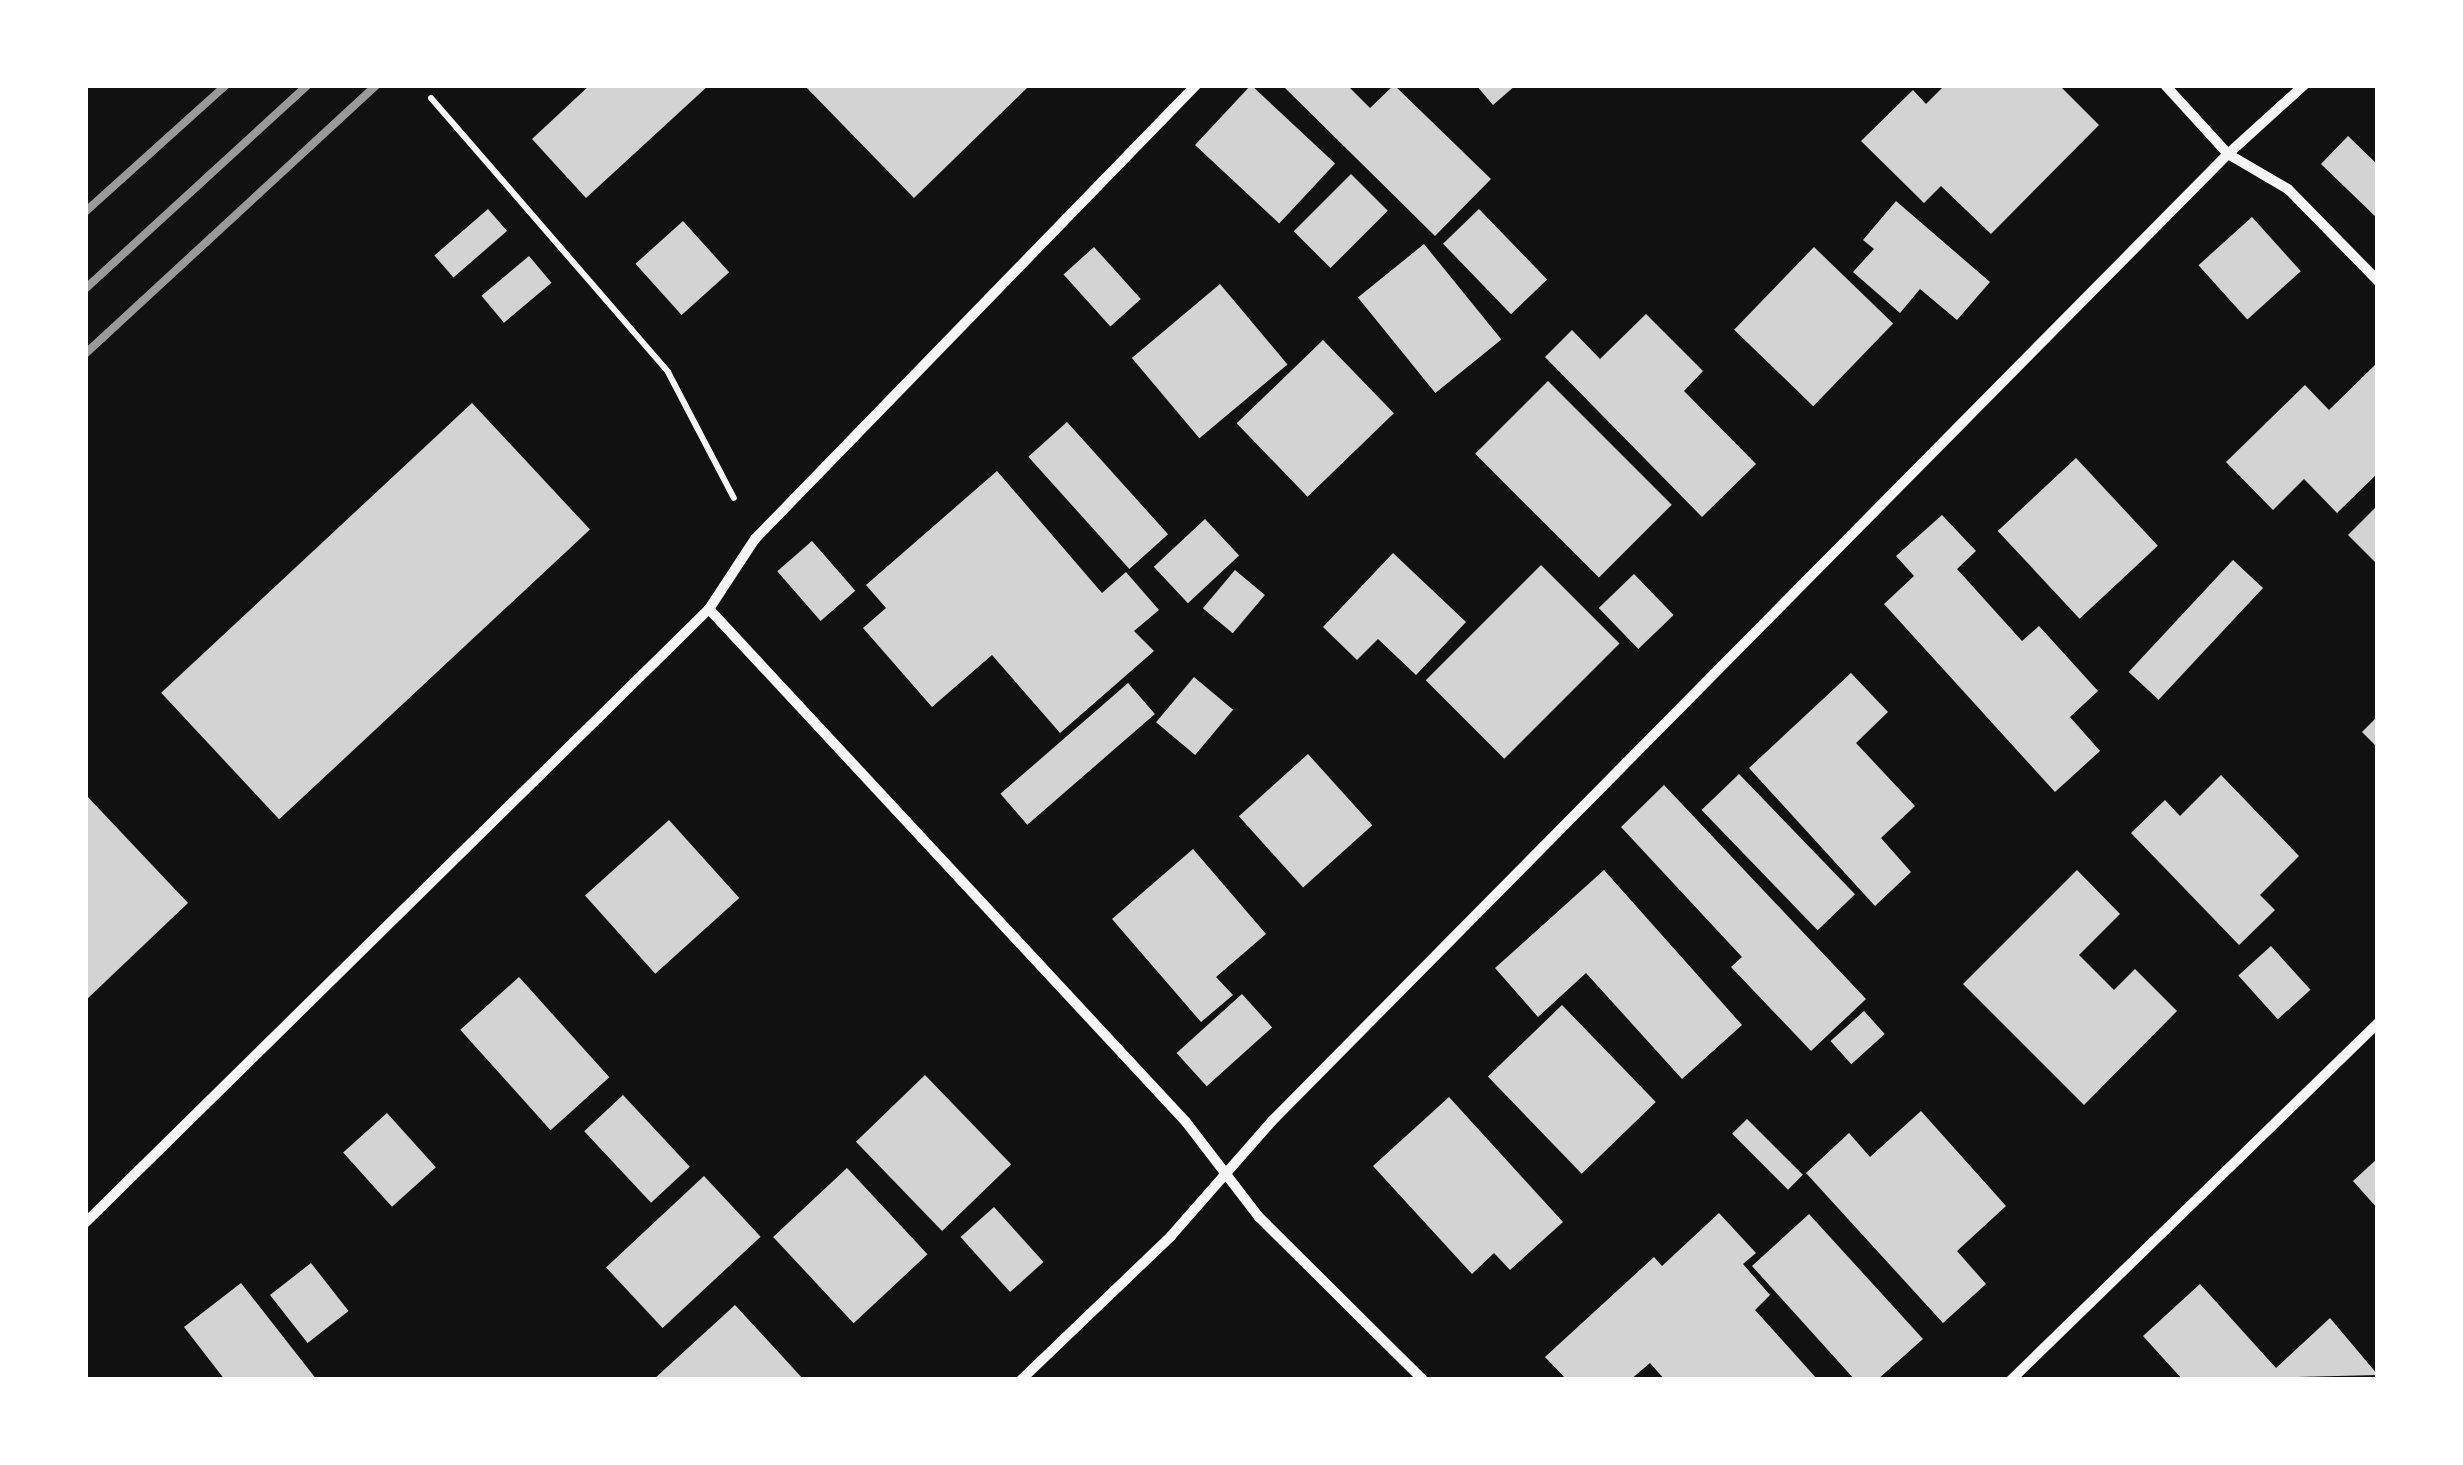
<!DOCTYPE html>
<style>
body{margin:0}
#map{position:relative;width:2463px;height:1465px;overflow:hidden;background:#111;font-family:Manrope,sans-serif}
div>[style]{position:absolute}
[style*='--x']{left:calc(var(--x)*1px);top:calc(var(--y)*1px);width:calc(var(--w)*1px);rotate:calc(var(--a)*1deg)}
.building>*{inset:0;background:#d3d3d3;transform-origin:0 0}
.path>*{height:6px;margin:-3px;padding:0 3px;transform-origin:3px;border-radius:3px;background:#f5f5f5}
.minor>*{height:10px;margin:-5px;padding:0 5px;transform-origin:5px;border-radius:5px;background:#f5f5f5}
.rail>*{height:8px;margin:-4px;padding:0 4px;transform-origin:4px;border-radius:4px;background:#9a9a9a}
span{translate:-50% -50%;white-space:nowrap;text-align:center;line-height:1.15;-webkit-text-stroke:10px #fff;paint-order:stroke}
.frame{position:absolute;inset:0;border:88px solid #fff;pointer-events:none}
</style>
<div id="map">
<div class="building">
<i style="clip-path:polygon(590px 85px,709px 85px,586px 198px,532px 139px)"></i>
<i style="clip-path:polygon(804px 85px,1030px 85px,914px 198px)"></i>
<i style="left:1251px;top:85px;width:115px;height:82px;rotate:43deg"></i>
<i style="clip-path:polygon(1282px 85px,1347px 85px,1370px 108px,1394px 85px,1491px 179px,1435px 236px)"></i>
<i style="clip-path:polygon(1476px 85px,1516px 85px,1493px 105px)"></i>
<i style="clip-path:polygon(1945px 85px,2059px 85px,2099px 125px,1991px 234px,1941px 186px,1924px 203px,1861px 141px,1913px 90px,1926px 104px)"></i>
<i style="clip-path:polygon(2348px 136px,2378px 165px,2378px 219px,2321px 164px)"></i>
<i style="left:1351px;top:174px;width:52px;height:81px;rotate:45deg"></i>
<i style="clip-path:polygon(1896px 201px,1990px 282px,1957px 320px,1920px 289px,1900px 313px,1853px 272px,1874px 249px,1863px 240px)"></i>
<i style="left:488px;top:209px;width:29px;height:71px;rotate:49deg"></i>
<i style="left:1479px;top:209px;width:98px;height:50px;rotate:46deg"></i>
<i style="left:2252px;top:217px;width:73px;height:72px;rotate:48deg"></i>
<i style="left:683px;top:221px;width:69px;height:64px;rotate:48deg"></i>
<i style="left:1424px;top:244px;width:123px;height:85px;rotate:51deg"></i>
<i style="left:1094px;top:247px;width:70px;height:41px;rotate:48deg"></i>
<i style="left:1814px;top:247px;width:110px;height:115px;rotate:44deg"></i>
<i style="left:529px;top:256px;width:35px;height:62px;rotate:50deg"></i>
<i style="left:1220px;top:284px;width:105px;height:115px;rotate:50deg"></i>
<i style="clip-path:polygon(1646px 314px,1703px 371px,1684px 391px,1756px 464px,1702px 517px,1545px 357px,1572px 330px,1600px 359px)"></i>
<i style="left:1323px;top:340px;width:102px;height:120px;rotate:46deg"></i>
<i style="clip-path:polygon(2378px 362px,2378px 473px,2337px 513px,2304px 479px,2273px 510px,2226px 462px,2305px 385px,2329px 410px)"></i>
<i style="left:1548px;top:381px;width:175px;height:103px;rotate:45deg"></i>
<i style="left:472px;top:403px;width:173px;height:425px;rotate:47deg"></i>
<i style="left:1067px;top:422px;width:151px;height:52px;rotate:48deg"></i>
<i style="left:2076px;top:458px;width:120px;height:107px;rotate:47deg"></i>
<i style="clip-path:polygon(997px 471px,1102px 593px,1126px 572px,1159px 610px,1134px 631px,1154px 651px,1060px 733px,992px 655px,932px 707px,863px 628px,886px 608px,866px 585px)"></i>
<i style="clip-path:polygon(2378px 505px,2378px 565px,2348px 535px)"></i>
<i style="clip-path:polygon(1942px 515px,1976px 551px,1957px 569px,2022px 641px,2039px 626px,2098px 691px,2070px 717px,2100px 751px,2055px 792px,1884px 604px,1914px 576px,1896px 556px)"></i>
<i style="left:1205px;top:519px;width:50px;height:70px;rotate:47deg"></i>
<i style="left:812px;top:541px;width:66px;height:46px;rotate:49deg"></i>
<i style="clip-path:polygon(1393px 553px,1466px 622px,1416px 675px,1378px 639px,1357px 660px,1323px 627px)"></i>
<i style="left:2233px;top:560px;width:41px;height:153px;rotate:43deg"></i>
<i style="left:1541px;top:565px;width:111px;height:163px;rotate:45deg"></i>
<i style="left:1235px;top:570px;width:39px;height:50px;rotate:40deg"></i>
<i style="left:1634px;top:574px;width:57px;height:49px;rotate:46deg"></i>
<i style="clip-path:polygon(1851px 673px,1888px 712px,1856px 743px,1915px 806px,1881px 838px,1911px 872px,1875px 906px,1749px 768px)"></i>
<i style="left:1194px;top:677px;width:51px;height:59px;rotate:40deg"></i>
<i style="left:1128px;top:683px;width:41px;height:169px;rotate:49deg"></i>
<i style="clip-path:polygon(2378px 716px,2378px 748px,2362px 732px)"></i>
<i style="left:1308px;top:754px;width:96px;height:93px;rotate:48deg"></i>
<i style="left:1739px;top:774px;width:167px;height:52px;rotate:46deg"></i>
<i style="clip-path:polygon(2221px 775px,2299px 856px,2260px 895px,2275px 910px,2239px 945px,2131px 833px,2165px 800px,2180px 816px)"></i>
<i style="clip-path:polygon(1664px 785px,1866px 999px,1811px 1051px,1731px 967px,1742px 957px,1621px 827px)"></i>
<i style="clip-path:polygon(85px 794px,188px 903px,85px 1001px)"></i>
<i style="left:669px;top:820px;width:105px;height:113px;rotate:48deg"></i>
<i style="clip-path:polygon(1193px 849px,1266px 934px,1216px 977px,1233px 995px,1201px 1022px,1112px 919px)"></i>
<i style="clip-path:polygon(1604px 870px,1742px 1025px,1682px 1079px,1586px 973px,1538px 1017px,1495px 968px)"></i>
<i style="clip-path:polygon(2077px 870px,2120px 914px,2079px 955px,2114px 990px,2135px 969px,2177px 1011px,2084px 1105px,1963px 984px)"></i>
<i style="left:2271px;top:946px;width:59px;height:44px;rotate:48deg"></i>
<i style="left:519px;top:977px;width:135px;height:79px;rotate:48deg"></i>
<i style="left:1242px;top:994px;width:45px;height:88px;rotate:48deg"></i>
<i style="left:1562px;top:1005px;width:135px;height:103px;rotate:46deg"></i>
<i style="left:1864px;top:1011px;width:31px;height:45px;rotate:48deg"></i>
<i style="left:925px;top:1075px;width:124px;height:96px;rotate:46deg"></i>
<i style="left:623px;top:1095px;width:98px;height:53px;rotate:47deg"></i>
<i style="clip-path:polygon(1449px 1097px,1563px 1222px,1510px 1270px,1494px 1253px,1472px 1274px,1373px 1166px)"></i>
<i style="clip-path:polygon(1921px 1111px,2006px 1206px,1957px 1251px,1986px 1284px,1943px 1323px,1806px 1173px,1849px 1133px,1870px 1157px)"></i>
<i style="left:387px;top:1113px;width:73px;height:59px;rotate:48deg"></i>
<i style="left:1747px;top:1119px;width:79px;height:21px;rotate:45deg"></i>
<i style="clip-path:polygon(2378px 1158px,2378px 1209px,2353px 1181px)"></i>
<i style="left:847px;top:1168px;width:118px;height:101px;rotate:47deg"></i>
<i style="left:704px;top:1176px;width:83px;height:134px;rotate:47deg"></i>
<i style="left:994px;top:1207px;width:74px;height:45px;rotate:48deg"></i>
<i style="clip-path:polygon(1719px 1213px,1756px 1253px,1743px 1264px,1770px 1295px,1755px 1310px,1818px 1380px,1665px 1380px,1650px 1363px,1630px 1380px,1567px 1380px,1545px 1357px,1654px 1257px,1662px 1266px)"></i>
<i style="clip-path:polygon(1809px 1214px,1923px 1339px,1877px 1380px,1855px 1380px,1752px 1266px)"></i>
<i style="left:311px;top:1263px;width:61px;height:52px;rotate:52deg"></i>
<i style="clip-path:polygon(241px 1283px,317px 1380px,225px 1380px,184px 1327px)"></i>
<i style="clip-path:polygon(2200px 1284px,2276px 1368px,2330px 1318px,2378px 1375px,2183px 1380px,2143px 1336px)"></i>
<i style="clip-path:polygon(735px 1305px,804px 1380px,653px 1380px)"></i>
</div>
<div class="path">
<i style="--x:431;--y:98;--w:362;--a:49.1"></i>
<i style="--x:668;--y:372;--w:142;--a:62.4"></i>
</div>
<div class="minor">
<i style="--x:2165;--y:85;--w:93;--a:47.6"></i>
<i style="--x:2228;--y:154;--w:69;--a:30.3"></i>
<i style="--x:2288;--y:189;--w:129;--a:45.6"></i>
<i style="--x:709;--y:609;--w:700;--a:47.08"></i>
<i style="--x:1186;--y:1122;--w:120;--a:52.5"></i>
<i style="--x:1259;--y:1217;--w:231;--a:44.8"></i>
<i style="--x:85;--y:1223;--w:875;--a:-44.54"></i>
<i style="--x:709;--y:609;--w:84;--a:-56.7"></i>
<i style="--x:755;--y:539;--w:633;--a:-45.83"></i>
<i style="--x:1021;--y:1380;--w:208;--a:-43.8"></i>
<i style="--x:1171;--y:1236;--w:153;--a:-48.7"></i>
<i style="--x:1272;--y:1121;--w:1360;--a:-45.33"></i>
<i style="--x:2228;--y:154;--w:103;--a:-42.2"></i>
<i style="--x:2011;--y:1380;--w:512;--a:-44.21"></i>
</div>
<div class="rail">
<i style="--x:85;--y:212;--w:190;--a:-42"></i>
<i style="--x:85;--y:289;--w:302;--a:-42.5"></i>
<i style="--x:85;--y:354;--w:397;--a:-42.7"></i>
</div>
<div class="frame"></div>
</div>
